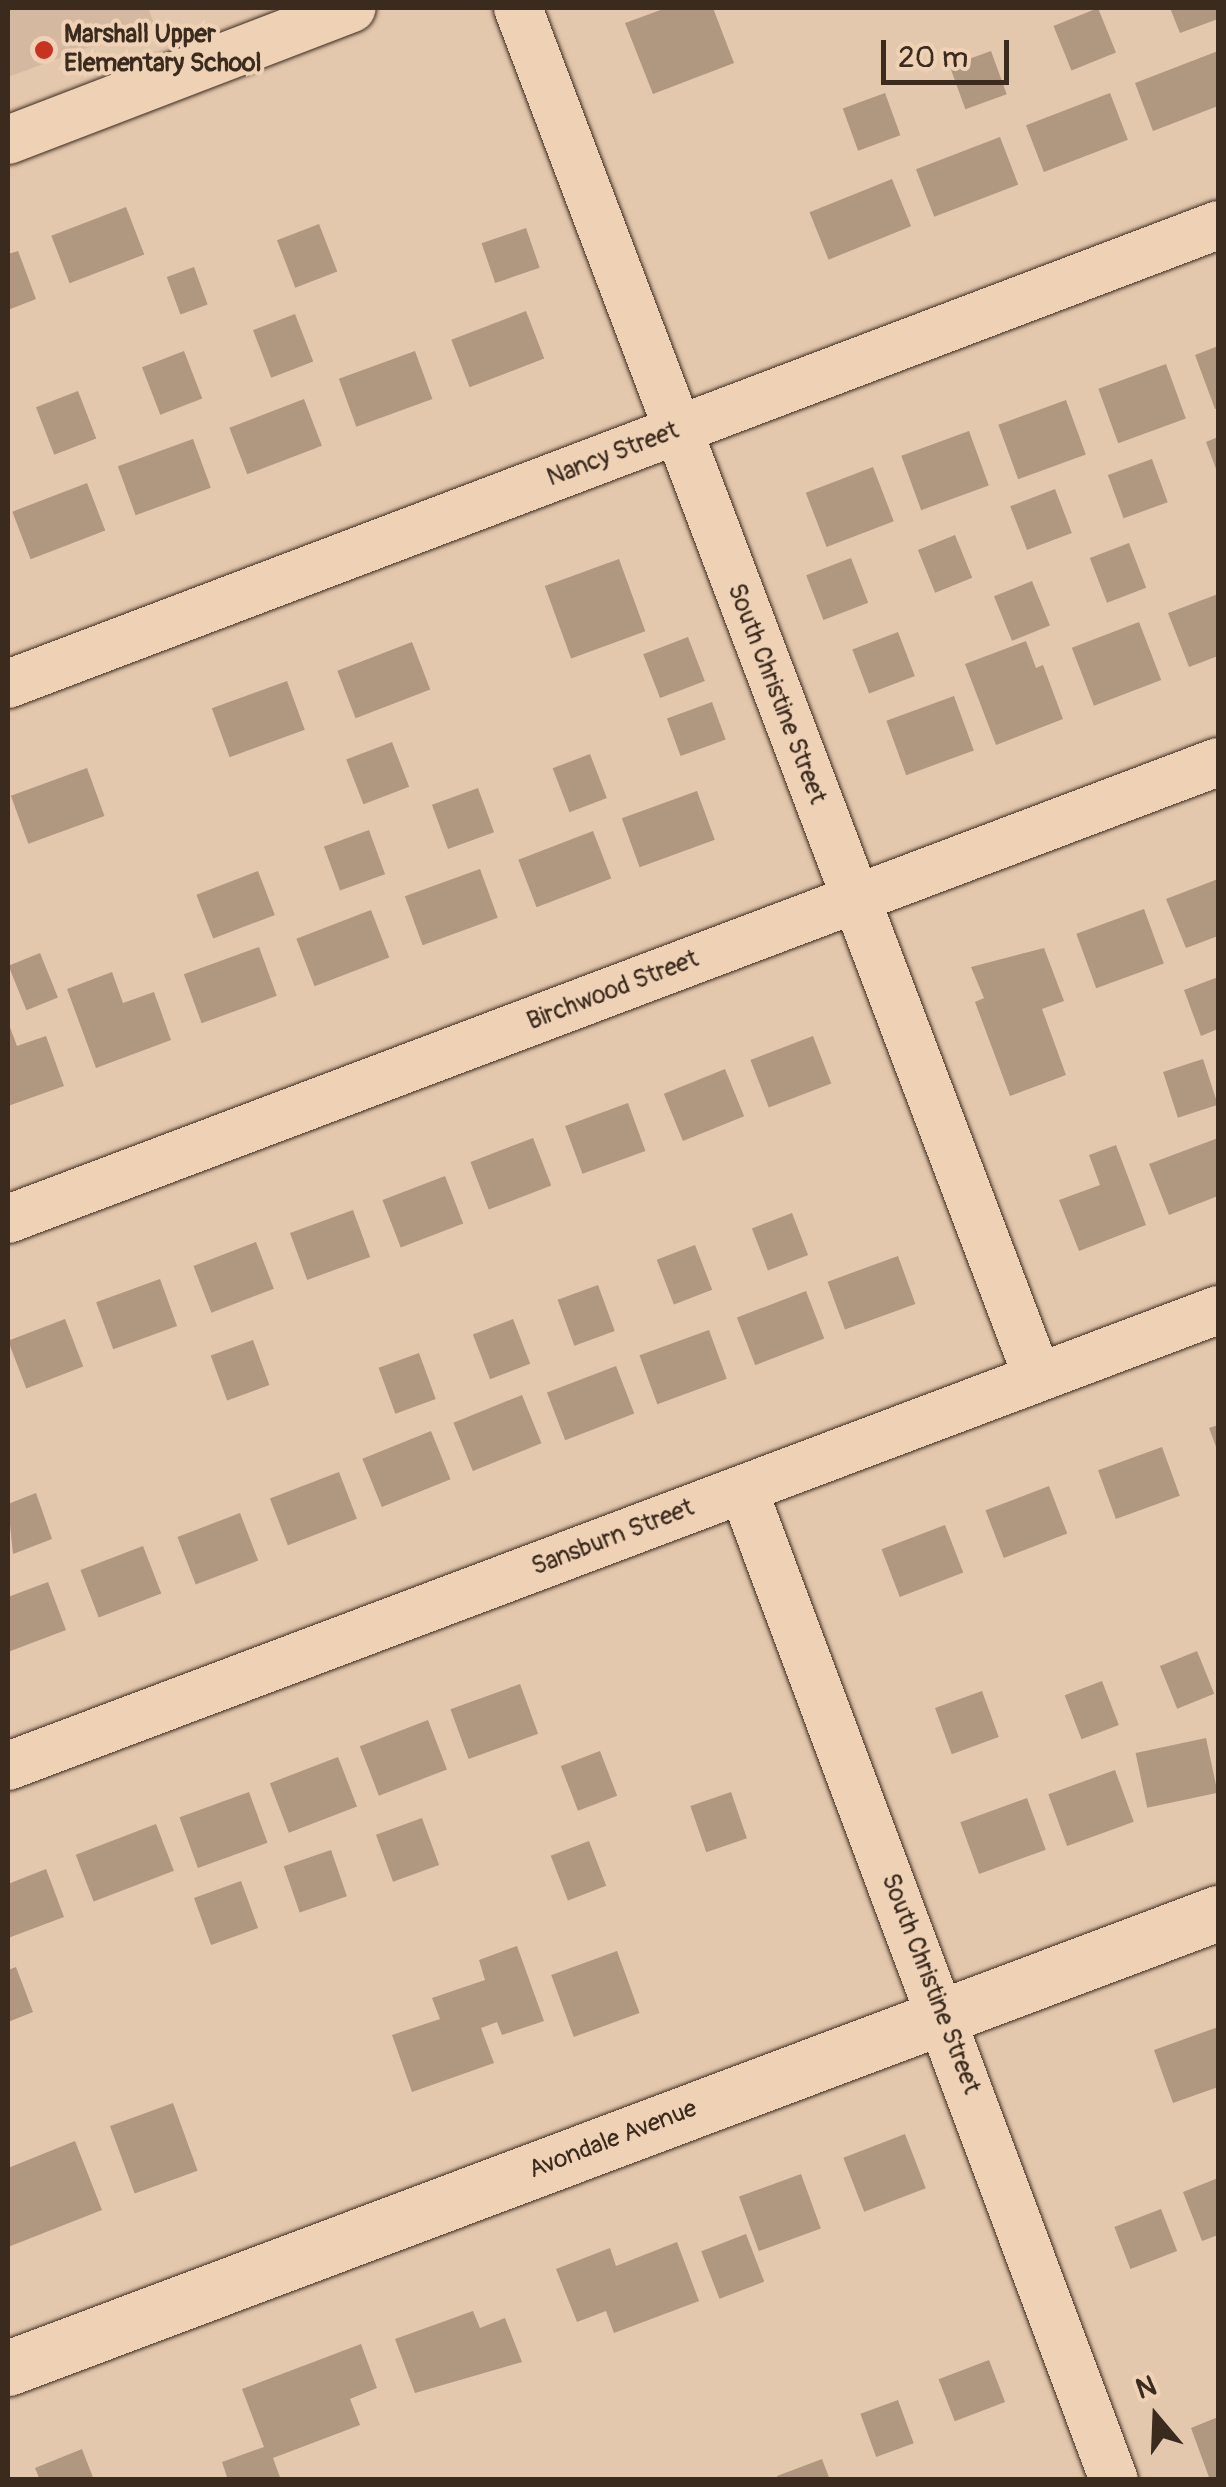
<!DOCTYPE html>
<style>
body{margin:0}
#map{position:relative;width:1226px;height:2487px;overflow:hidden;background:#e4c8ad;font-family:Pangolin,sans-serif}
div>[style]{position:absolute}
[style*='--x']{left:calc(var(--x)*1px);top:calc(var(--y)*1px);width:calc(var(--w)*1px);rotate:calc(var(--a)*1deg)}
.built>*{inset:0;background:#d4b9a0}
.building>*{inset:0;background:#b09780;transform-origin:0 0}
.roads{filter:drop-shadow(0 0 2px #3b2a1e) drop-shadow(0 0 2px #3b2a1e)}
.street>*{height:48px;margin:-24px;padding:0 24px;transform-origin:24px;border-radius:24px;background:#efd2b6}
.secondary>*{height:55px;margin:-27.5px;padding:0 27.5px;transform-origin:27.5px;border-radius:27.5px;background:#efd2b6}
.dots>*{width:28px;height:28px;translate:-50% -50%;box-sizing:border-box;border:5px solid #efd2b6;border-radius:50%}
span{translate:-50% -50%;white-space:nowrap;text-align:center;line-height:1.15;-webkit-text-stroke:8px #efd2b6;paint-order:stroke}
.poi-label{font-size:25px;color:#3b2a1e;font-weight:700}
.left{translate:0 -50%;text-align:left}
.street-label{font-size:25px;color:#3b2a1e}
.frame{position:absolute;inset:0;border:10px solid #3b2a1e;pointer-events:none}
.north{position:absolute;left:1106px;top:2367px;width:100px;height:100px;-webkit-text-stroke:8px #efd2b6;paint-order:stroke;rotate:341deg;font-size:28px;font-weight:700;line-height:40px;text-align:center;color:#3b2a1e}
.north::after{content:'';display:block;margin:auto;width:35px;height:45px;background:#3b2a1e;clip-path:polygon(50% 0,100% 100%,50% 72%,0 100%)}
.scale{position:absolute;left:881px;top:40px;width:128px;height:45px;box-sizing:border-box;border:5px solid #3b2a1e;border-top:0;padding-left:12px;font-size:30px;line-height:35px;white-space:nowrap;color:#3b2a1e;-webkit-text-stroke:8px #efd2b6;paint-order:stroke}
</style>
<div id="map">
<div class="built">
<i style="clip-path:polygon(8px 8px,148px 8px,154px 23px,8px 77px)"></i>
</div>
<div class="building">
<i style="clip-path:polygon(666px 8px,713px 8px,734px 63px,653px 94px,625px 23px)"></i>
<i style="left:1098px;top:8px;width:48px;height:48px;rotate:68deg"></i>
<i style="clip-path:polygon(1170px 8px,1218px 8px,1218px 19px,1180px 33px)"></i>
<i style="left:991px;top:51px;width:46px;height:44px;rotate:70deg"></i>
<i style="clip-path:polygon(1218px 51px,1218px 106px,1153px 131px,1135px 83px)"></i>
<i style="left:885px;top:93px;width:45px;height:45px;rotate:70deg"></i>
<i style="left:1110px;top:93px;width:50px;height:90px;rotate:69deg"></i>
<i style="left:1000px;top:137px;width:51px;height:90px;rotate:69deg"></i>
<i style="left:892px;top:179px;width:51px;height:89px;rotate:68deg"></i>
<i style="left:126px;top:207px;width:51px;height:80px;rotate:69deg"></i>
<i style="left:319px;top:224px;width:51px;height:45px;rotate:69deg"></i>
<i style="left:526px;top:228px;width:42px;height:47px;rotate:71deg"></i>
<i style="clip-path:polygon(18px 251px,36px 299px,8px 310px,8px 254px)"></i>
<i style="left:194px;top:267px;width:40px;height:29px;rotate:70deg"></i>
<i style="left:526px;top:311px;width:51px;height:80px;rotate:69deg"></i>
<i style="left:295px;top:314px;width:51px;height:45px;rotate:69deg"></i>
<i style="clip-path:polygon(1218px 346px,1218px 408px,1215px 409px,1195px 355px)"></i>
<i style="left:184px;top:351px;width:51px;height:45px;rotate:69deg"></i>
<i style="left:415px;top:351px;width:51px;height:81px;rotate:70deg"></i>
<i style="left:1166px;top:364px;width:58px;height:72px;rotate:70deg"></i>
<i style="left:78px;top:391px;width:51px;height:45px;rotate:69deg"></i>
<i style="left:304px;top:399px;width:50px;height:80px;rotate:69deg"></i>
<i style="left:1066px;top:400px;width:58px;height:72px;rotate:70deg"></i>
<i style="left:969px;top:431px;width:58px;height:72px;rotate:70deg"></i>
<i style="clip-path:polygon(1218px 437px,1218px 474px,1206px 442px)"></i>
<i style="left:193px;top:439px;width:52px;height:80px;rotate:70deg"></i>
<i style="left:1152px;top:459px;width:46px;height:47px;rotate:70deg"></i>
<i style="left:873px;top:467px;width:58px;height:72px;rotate:69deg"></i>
<i style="left:87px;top:483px;width:51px;height:80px;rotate:69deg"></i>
<i style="left:1055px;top:489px;width:47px;height:48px;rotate:69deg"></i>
<i style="left:955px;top:535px;width:46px;height:40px;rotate:68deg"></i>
<i style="left:1129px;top:543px;width:48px;height:42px;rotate:69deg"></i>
<i style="left:851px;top:558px;width:48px;height:48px;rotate:69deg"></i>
<i style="left:619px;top:559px;width:77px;height:79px;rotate:70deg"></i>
<i style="left:1032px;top:581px;width:48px;height:41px;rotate:68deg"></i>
<i style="clip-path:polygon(1218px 594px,1218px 656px,1189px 667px,1168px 613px)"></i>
<i style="left:1139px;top:622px;width:62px;height:72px;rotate:69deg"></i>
<i style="left:898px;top:632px;width:47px;height:49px;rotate:69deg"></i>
<i style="left:688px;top:637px;width:47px;height:48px;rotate:69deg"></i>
<i style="clip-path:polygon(1026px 641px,1036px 668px,1043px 665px,1063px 719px,996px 745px,965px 664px)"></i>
<i style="left:412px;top:642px;width:51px;height:80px;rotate:69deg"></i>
<i style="left:287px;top:681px;width:52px;height:80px;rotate:70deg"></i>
<i style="left:954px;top:696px;width:58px;height:72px;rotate:70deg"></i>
<i style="left:712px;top:702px;width:40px;height:48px;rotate:70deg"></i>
<i style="left:392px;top:742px;width:48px;height:49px;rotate:69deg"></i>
<i style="left:590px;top:754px;width:47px;height:40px;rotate:69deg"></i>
<i style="left:87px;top:768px;width:51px;height:81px;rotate:70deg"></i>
<i style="left:478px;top:788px;width:47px;height:49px;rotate:70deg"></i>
<i style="left:697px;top:791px;width:52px;height:80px;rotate:70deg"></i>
<i style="left:369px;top:830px;width:47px;height:48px;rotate:70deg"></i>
<i style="left:593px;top:831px;width:51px;height:80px;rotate:69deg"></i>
<i style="left:480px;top:869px;width:52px;height:80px;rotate:70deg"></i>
<i style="left:258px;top:871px;width:47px;height:66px;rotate:69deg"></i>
<i style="clip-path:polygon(1218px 879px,1218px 936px,1186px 948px,1166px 899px)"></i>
<i style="left:1144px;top:909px;width:58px;height:72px;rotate:70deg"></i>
<i style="left:371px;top:910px;width:51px;height:80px;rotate:69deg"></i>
<i style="left:259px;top:947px;width:52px;height:80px;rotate:70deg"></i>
<i style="clip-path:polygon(1044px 948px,1064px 1001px,1042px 1009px,1066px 1075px,1010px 1096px,975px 1002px,984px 998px,971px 967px)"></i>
<i style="left:40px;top:953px;width:48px;height:34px;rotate:68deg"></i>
<i style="clip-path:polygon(112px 972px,123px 1003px,154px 992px,171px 1040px,96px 1068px,67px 989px)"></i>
<i style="clip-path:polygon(1218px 977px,1218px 1029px,1201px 1036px,1184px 990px)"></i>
<i style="clip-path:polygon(8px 1022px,17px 1046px,46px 1036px,64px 1086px,8px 1106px)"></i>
<i style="left:813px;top:1036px;width:51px;height:67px;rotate:69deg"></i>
<i style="left:1203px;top:1059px;width:48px;height:42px;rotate:72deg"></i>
<i style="left:725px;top:1069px;width:51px;height:66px;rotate:68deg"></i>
<i style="left:628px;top:1103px;width:51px;height:67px;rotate:70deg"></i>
<i style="left:533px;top:1138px;width:51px;height:67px;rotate:69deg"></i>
<i style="clip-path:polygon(1218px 1138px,1218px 1196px,1169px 1215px,1149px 1164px)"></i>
<i style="clip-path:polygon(1116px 1145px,1146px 1225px,1079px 1251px,1059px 1200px,1100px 1185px,1089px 1155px)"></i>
<i style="left:445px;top:1176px;width:51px;height:67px;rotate:69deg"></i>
<i style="left:353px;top:1210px;width:50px;height:67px;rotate:70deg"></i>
<i style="left:792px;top:1213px;width:45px;height:43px;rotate:69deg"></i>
<i style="left:256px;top:1242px;width:50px;height:67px;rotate:69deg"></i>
<i style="left:695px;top:1245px;width:48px;height:41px;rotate:69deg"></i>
<i style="left:898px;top:1256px;width:51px;height:75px;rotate:70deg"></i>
<i style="left:160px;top:1279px;width:50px;height:68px;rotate:70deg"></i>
<i style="left:598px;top:1285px;width:49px;height:43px;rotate:70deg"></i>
<i style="left:806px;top:1291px;width:51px;height:74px;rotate:69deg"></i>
<i style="left:65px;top:1319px;width:51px;height:61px;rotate:69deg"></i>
<i style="left:513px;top:1319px;width:48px;height:43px;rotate:69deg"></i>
<i style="left:709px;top:1330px;width:52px;height:74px;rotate:70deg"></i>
<i style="left:253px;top:1340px;width:48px;height:45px;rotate:70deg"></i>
<i style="left:419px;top:1353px;width:49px;height:43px;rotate:70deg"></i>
<i style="left:616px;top:1366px;width:51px;height:74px;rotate:69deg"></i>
<i style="left:522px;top:1395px;width:52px;height:74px;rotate:68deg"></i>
<i style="clip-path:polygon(1218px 1425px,1218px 1452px,1209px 1428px)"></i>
<i style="left:431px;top:1431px;width:52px;height:74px;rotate:68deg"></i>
<i style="left:1162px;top:1447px;width:52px;height:68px;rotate:70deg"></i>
<i style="left:339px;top:1472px;width:50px;height:74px;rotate:69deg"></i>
<i style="left:1049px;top:1486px;width:51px;height:68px;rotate:69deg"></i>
<i style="clip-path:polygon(36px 1493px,52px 1539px,13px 1554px,8px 1504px)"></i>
<i style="left:240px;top:1513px;width:51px;height:67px;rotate:69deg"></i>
<i style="left:945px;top:1525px;width:51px;height:68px;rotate:69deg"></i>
<i style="left:143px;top:1546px;width:51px;height:67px;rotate:69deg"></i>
<i style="clip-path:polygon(48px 1582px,66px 1630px,8px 1652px,8px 1597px)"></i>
<i style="left:1197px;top:1651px;width:46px;height:40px;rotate:68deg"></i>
<i style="left:1102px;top:1681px;width:47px;height:40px;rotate:69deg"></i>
<i style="left:520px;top:1684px;width:53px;height:74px;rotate:70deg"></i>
<i style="left:982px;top:1691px;width:49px;height:50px;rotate:70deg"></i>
<i style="left:428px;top:1720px;width:53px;height:73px;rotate:69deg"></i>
<i style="left:1206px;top:1738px;width:56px;height:72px;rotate:78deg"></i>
<i style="left:600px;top:1751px;width:48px;height:42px;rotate:69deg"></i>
<i style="left:338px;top:1757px;width:53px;height:73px;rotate:69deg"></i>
<i style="left:1115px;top:1770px;width:55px;height:71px;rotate:70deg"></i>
<i style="left:249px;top:1792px;width:54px;height:74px;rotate:70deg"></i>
<i style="left:731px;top:1792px;width:49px;height:43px;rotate:71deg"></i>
<i style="left:1027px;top:1798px;width:55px;height:71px;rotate:70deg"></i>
<i style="left:422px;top:1818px;width:50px;height:49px;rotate:70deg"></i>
<i style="left:156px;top:1824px;width:50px;height:86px;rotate:69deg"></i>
<i style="left:589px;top:1841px;width:48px;height:41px;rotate:69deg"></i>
<i style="left:331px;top:1850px;width:49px;height:50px;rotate:71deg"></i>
<i style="clip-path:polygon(46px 1869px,64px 1917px,8px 1938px,8px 1884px)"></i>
<i style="left:241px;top:1881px;width:50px;height:50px;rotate:70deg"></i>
<i style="clip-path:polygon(517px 1946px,544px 2021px,502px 2035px,497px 2022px,481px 2028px,494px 2063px,412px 2092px,392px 2035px,440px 2019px,432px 1998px,485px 1980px,479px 1960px)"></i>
<i style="left:617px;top:1951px;width:66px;height:70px;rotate:70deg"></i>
<i style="clip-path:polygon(16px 1967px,33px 2012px,8px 2022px,8px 1970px)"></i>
<i style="clip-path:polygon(1218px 2027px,1218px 2087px,1173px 2103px,1154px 2050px)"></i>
<i style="left:173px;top:2103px;width:72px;height:67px;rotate:70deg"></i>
<i style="left:905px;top:2134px;width:58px;height:66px;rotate:69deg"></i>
<i style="clip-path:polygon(75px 2141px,102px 2210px,8px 2247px,8px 2168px)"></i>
<i style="left:801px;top:2174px;width:58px;height:66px;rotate:70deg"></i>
<i style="clip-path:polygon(1218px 2178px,1218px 2235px,1202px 2241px,1183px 2192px)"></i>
<i style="left:1161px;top:2209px;width:45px;height:50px;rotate:69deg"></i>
<i style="left:746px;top:2234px;width:51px;height:48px;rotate:69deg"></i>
<i style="clip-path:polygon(677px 2242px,699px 2301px,614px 2333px,606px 2311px,577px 2322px,556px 2269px,610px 2248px,616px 2266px)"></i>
<i style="clip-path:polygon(473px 2311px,480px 2328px,505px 2318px,522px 2362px,415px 2393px,395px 2339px)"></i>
<i style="clip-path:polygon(361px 2344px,377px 2388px,350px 2399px,360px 2425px,273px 2458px,281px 2480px,228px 2480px,222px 2462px,264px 2447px,242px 2389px)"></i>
<i style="left:989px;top:2360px;width:45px;height:54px;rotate:69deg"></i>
<i style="left:898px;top:2400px;width:46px;height:40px;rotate:70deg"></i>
<i style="clip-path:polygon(1218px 2417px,1218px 2480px,1210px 2480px,1191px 2428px)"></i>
<i style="clip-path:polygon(82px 2449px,94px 2480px,40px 2480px,35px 2468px)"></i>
<i style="clip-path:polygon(822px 2459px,830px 2480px,779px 2480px,777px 2476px)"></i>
</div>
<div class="roads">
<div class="street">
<i style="--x:518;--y:8;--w:1465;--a:69.22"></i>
<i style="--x:8;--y:140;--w:368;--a:-21"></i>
<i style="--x:8;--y:684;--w:1294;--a:-20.77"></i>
<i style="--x:8;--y:1219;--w:1293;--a:-20.69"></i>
<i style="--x:743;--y:1489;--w:1058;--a:69.48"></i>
<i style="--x:8;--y:1766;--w:1293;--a:-20.65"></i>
</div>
<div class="secondary">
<i style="--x:8;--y:2368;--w:1293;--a:-20.61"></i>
</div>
</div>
<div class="dots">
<i style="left:44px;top:50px;background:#c8321e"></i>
</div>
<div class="poi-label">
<span class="left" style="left:64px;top:50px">Marshall Upper<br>Elementary School</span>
</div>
<div class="street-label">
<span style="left:613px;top:455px;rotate:-21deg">Nancy Street</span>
<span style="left:776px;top:694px;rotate:69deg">South Christine Street</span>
<span style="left:613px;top:991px;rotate:-21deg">Birchwood Street</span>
<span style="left:613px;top:1538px;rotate:-21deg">Sansburn Street</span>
<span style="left:930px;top:1984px;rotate:69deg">South Christine Street</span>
<span style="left:613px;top:2140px;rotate:-21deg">Avondale Avenue</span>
</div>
<div class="frame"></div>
<div class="north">N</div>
<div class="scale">20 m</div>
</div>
